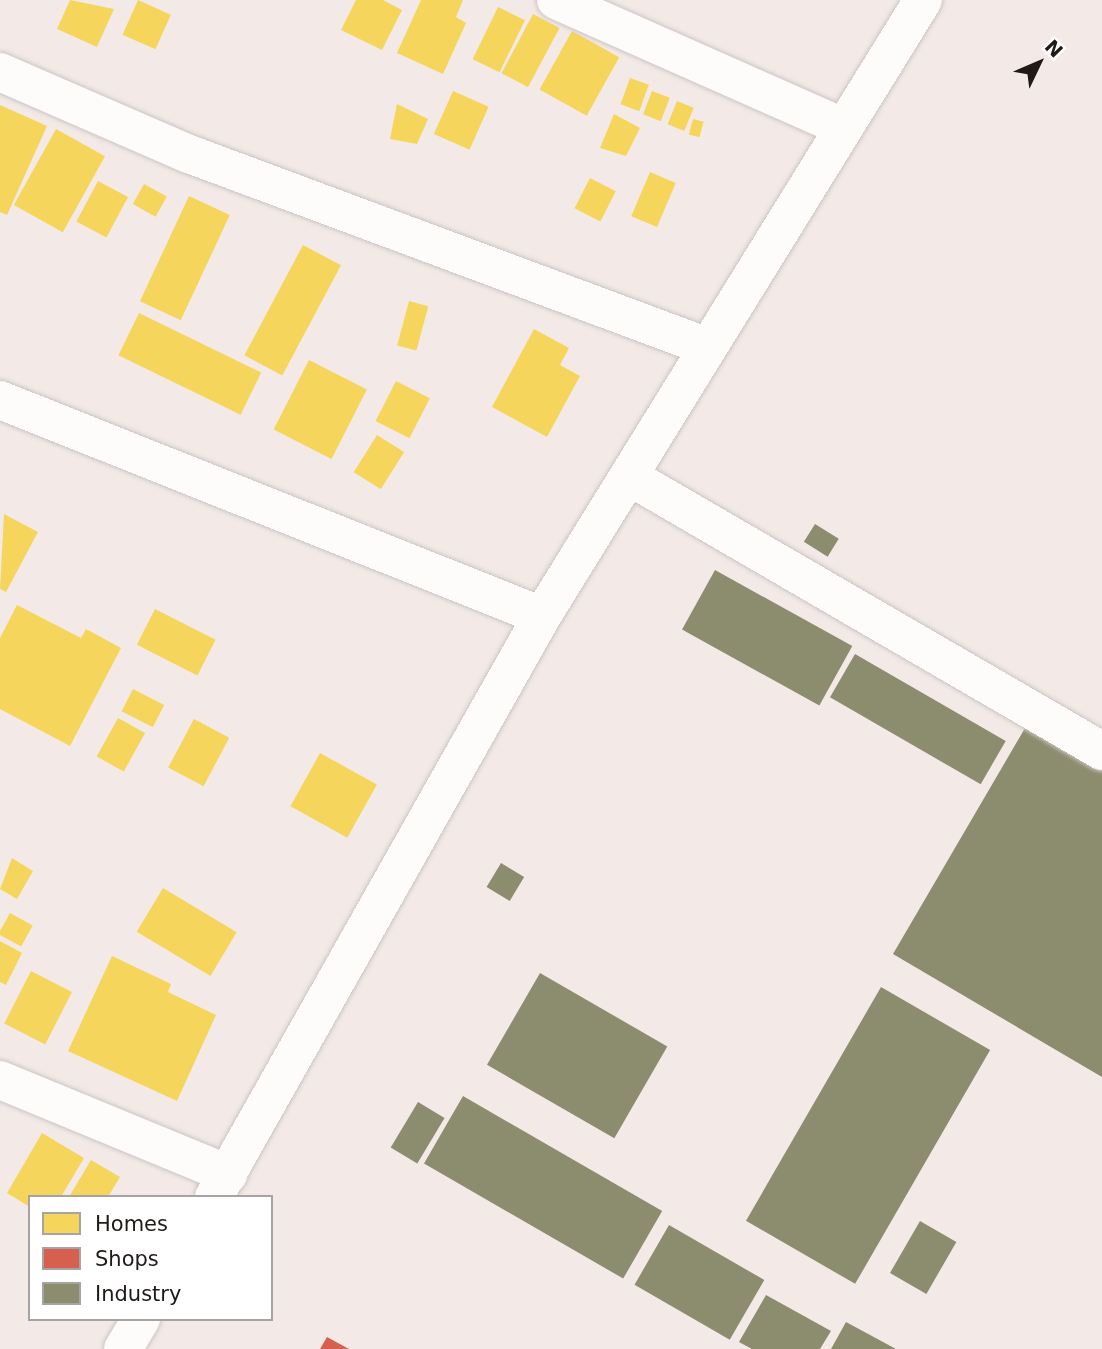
<!DOCTYPE html>
<style>
body{margin:0}
#map{position:relative;width:1102px;height:1349px;overflow:hidden;background:#f3eae7;font-family:"DejaVu Sans",sans-serif}
div>[style]{position:absolute}
[style*='--x']{left:calc(var(--x)*1px);top:calc(var(--y)*1px);width:calc(var(--w)*1px);rotate:calc(var(--a)*1deg)}
.homes>*{inset:0;background:#f6d55c;transform-origin:0 0}
.shops>*{inset:0;background:#d6604d}
.industry>*{inset:0;background:#8c8c6e;transform-origin:0 0}
.roads{filter:drop-shadow(0 0 2px #ccc5c2) drop-shadow(0 0 2px #ccc5c2)}
.minor>*{height:38px;margin:-19px;padding:0 19px;transform-origin:19px;border-radius:19px;background:#fdfcfb}
span{translate:-50% -50%;white-space:nowrap;text-align:center;line-height:1.15;-webkit-text-stroke:7px #fff;paint-order:stroke}
.legend{position:absolute;left:28px;top:1195px;width:245px;height:126px;box-sizing:border-box;background:#fff;border:2px solid #a5a3a3;margin:0;padding:9px 12px;list-style:none;font-size:21px;color:#1f1a18}
.legend li{display:flex;align-items:center;gap:14px;height:35px}
.legend b{width:35px;border:2px solid #a5a3a3}
.north{position:absolute;left:1004px;top:28px;width:70px;height:70px;-webkit-text-stroke:5px #fff;paint-order:stroke;rotate:46deg;font-size:19px;font-weight:700;line-height:28px;text-align:center;color:#1f1a18}
.north::after{content:'';display:block;margin:auto;width:24px;height:32px;background:#1f1a18;clip-path:polygon(50% 0,100% 100%,50% 72%,0 100%)}
</style>
<div id="map">
<div class="homes">
<i style="clip-path:polygon(70px 0,114px 9px,97px 47px,57px 29px)"></i>
<i style="left:138px;top:0;width:36px;height:38px;rotate:24deg"></i>
<i style="clip-path:polygon(356px 0,383px 0,402px 10px,382px 50px,341px 30px)"></i>
<i style="clip-path:polygon(421px 0,463px 0,456px 17px,466px 23px,443px 74px,397px 53px)"></i>
<i style="left:498px;top:7px;width:30px;height:58px;rotate:26deg"></i>
<i style="left:533px;top:14px;width:30px;height:67px;rotate:28deg"></i>
<i style="left:572px;top:31px;width:54px;height:67px;rotate:29deg"></i>
<i style="left:630px;top:78px;width:20px;height:28px;rotate:20deg"></i>
<i style="left:453px;top:91px;width:39px;height:47px;rotate:24deg"></i>
<i style="left:652px;top:91px;width:19px;height:25px;rotate:21deg"></i>
<i style="left:677px;top:101px;width:18px;height:25px;rotate:22deg"></i>
<i style="clip-path:polygon(397px 104px,428px 119px,417px 144px,390px 139px)"></i>
<i style="clip-path:polygon(0 105px,47px 126px,7px 215px,0 212px)"></i>
<i style="clip-path:polygon(614px 114px,640px 128px,626px 156px,600px 148px)"></i>
<i style="left:693px;top:119px;width:11px;height:16px;rotate:15deg"></i>
<i style="left:56px;top:129px;width:56px;height:87px;rotate:29deg"></i>
<i style="left:650px;top:172px;width:28px;height:48px;rotate:23deg"></i>
<i style="left:590px;top:178px;width:29px;height:34px;rotate:27deg"></i>
<i style="left:98px;top:181px;width:34px;height:46px;rotate:28deg"></i>
<i style="left:144px;top:184px;width:26px;height:23px;rotate:29deg"></i>
<i style="left:189px;top:196px;width:45px;height:116px;rotate:25deg"></i>
<i style="left:303px;top:245px;width:43px;height:125px;rotate:28deg"></i>
<i style="left:409px;top:301px;width:20px;height:46px;rotate:15deg"></i>
<i style="left:139px;top:313px;width:136px;height:47px;rotate:26deg"></i>
<i style="clip-path:polygon(534px 329px,569px 348px,560px 365px,580px 376px,547px 437px,492px 407px)"></i>
<i style="left:309px;top:360px;width:65px;height:78px;rotate:27deg"></i>
<i style="left:396px;top:381px;width:38px;height:45px;rotate:27deg"></i>
<i style="left:377px;top:435px;width:32px;height:44px;rotate:32deg"></i>
<i style="clip-path:polygon(4px 514px,38px 532px,6px 592px,0 589px)"></i>
<i style="clip-path:polygon(17px 605px,81px 638px,86px 629px,121px 648px,70px 746px,0 709px,0 638px)"></i>
<i style="left:155px;top:609px;width:68px;height:40px;rotate:27deg"></i>
<i style="left:133px;top:689px;width:35px;height:25px;rotate:27deg"></i>
<i style="left:118px;top:718px;width:31px;height:44px;rotate:29deg"></i>
<i style="left:194px;top:719px;width:40px;height:55px;rotate:28deg"></i>
<i style="left:320px;top:753px;width:65px;height:61px;rotate:29deg"></i>
<i style="clip-path:polygon(12px 858px,33px 871px,17px 899px,0 889px)"></i>
<i style="left:163px;top:888px;width:86px;height:51px;rotate:31deg"></i>
<i style="left:10px;top:913px;width:26px;height:24px;rotate:29deg"></i>
<i style="clip-path:polygon(0 941px,22px 953px,6px 985px,0 982px)"></i>
<i style="clip-path:polygon(112px 956px,171px 984px,168px 992px,216px 1015px,177px 1101px,68px 1051px)"></i>
<i style="left:31px;top:971px;width:46px;height:59px;rotate:27deg"></i>
<i style="clip-path:polygon(42px 1133px,84px 1158px,61px 1197px,30px 1197px,30px 1207px,7px 1193px)"></i>
<i style="clip-path:polygon(91px 1160px,120px 1177px,108px 1197px,69px 1197px)"></i>
</div>
<div class="shops">
<i style="clip-path:polygon(327px 1337px,349px 1349px,320px 1349px)"></i>
</div>
<div class="industry">
<i style="left:815px;top:524px;width:28px;height:21px;rotate:32deg"></i>
<i style="left:715px;top:570px;width:157px;height:68px;rotate:29deg"></i>
<i style="left:855px;top:654px;width:174px;height:50px;rotate:30deg"></i>
<i style="clip-path:polygon(1028px 723px,1102px 766px,1102px 1077px,893px 954px)"></i>
<i style="left:501px;top:863px;width:27px;height:28px;rotate:31deg"></i>
<i style="left:540px;top:973px;width:147px;height:106px;rotate:30deg"></i>
<i style="left:881px;top:987px;width:126px;height:270px;rotate:30deg"></i>
<i style="left:463px;top:1096px;width:230px;height:78px;rotate:30deg"></i>
<i style="left:418px;top:1102px;width:31px;height:53px;rotate:31deg"></i>
<i style="left:920px;top:1221px;width:42px;height:60px;rotate:30deg"></i>
<i style="left:669px;top:1225px;width:110px;height:69px;rotate:30deg"></i>
<i style="clip-path:polygon(766px 1295px,831px 1331px,820px 1349px,752px 1349px,739px 1342px)"></i>
<i style="clip-path:polygon(846px 1322px,896px 1349px,831px 1349px)"></i>
</div>
<div class="roads">
<div class="minor">
<i style="--x:556;--y:0;--w:314;--a:23.9"></i>
<i style="--x:0;--y:72;--w:206;--a:23.5"></i>
<i style="--x:189;--y:154;--w:551;--a:20.41"></i>
<i style="--x:0;--y:400;--w:583;--a:21.73"></i>
<i style="--x:630;--y:477;--w:546;--a:30.14"></i>
<i style="--x:0;--y:1080;--w:247;--a:22.4"></i>
<i style="--x:214;--y:1197;--w:667;--a:-60.55"></i>
<i style="--x:542;--y:616;--w:724;--a:-58.26"></i>
<i style="--x:123;--y:1349;--w:35;--a:-59"></i>
</div>
</div>
<ul class="legend">
<li><b style="height:19px;background:#f6d55c"></b>Homes</li>
<li><b style="height:19px;background:#d6604d"></b>Shops</li>
<li><b style="height:19px;background:#8c8c6e"></b>Industry</li>
</ul>
<div class="north">N</div>
</div>
